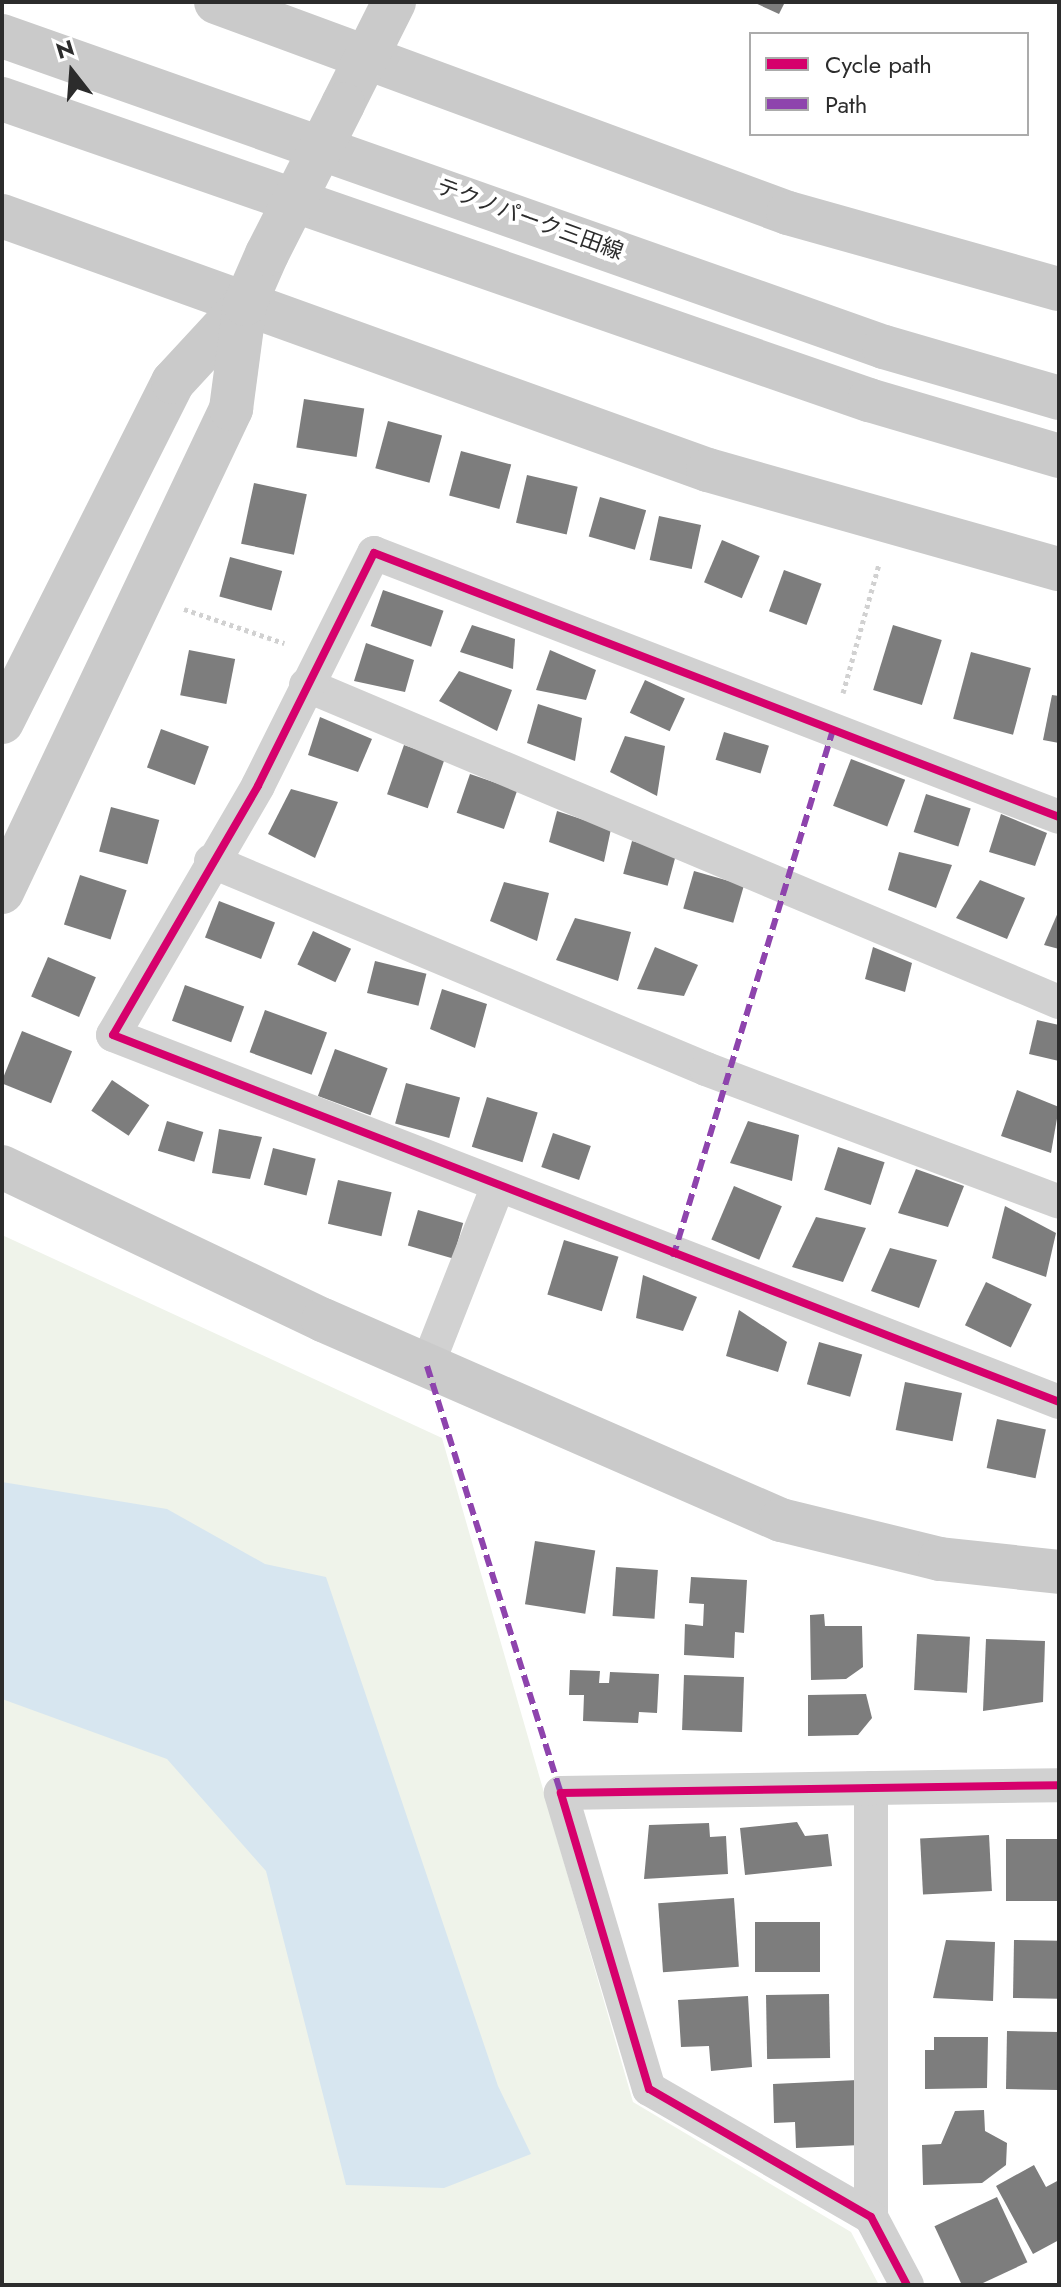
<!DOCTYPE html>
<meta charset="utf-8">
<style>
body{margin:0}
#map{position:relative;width:1061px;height:2287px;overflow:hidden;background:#fff;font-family:Jost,"Noto Sans JP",sans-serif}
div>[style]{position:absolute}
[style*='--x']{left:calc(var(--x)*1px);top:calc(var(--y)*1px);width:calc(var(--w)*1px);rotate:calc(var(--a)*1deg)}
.green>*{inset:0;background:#eff3ea}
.water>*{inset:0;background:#d7e6f0}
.building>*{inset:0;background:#7d7d7d;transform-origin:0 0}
.path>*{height:5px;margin-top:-2.5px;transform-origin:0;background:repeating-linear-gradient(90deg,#d1d1d1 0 4px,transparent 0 8px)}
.street>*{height:34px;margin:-17px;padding:0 17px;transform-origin:17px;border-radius:17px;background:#d1d1d1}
.secondary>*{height:44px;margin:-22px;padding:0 22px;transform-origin:22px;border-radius:22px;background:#cacaca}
.secondary-bridge>*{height:44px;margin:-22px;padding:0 22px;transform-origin:22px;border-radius:22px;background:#cacaca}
.quiet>*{height:6px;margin-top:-3px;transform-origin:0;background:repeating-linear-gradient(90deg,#8e44ad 0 12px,transparent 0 18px)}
.cycleway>*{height:8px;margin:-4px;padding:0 4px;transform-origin:4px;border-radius:4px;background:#d6006c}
span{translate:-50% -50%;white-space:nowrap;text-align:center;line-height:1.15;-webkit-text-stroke:8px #fff;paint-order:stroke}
.street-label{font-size:22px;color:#2c2c2c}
.frame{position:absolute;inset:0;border:4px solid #2c2c2c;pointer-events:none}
.legend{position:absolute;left:749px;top:32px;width:280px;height:104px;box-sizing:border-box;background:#fff;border:2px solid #ababab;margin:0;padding:10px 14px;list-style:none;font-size:24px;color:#2c2c2c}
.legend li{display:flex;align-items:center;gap:16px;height:40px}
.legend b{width:40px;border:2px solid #ababab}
.north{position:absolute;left:32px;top:32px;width:80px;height:80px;-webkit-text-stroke:6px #fff;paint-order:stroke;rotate:343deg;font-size:22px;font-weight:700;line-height:32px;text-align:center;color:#2c2c2c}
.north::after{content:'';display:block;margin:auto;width:28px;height:36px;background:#2c2c2c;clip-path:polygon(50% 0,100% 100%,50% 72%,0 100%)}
</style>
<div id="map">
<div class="green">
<i style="clip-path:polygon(2px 1235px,442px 1438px,633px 2102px,851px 2232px,879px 2285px,2px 2285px)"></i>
</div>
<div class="water">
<i style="clip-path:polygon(2px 1482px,167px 1509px,265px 1564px,326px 1577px,498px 2086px,531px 2154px,444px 2188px,346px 2185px,266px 1871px,167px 1759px,2px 1699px)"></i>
</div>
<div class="building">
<i style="clip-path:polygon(753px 2px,785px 2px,779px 14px)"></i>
<i style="left:304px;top:399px;width:61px;height:49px;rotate:9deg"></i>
<i style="left:388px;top:421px;width:56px;height:49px;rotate:15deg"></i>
<i style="left:461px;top:451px;width:52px;height:46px;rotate:15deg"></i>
<i style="left:527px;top:475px;width:52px;height:49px;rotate:13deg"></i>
<i style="left:254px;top:483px;width:54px;height:62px;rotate:12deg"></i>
<i style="left:600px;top:497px;width:48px;height:41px;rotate:16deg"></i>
<i style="left:659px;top:516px;width:43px;height:45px;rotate:12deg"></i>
<i style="left:722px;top:540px;width:41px;height:46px;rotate:23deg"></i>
<i style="left:230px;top:557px;width:54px;height:41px;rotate:15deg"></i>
<i style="left:784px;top:570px;width:40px;height:44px;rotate:20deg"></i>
<i style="left:383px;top:590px;width:64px;height:38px;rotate:19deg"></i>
<i style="clip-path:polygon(472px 625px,515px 639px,513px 669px,460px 652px)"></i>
<i style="left:893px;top:625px;width:51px;height:68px;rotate:17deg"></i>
<i style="clip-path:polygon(366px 643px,414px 660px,405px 692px,354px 681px)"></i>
<i style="left:189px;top:650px;width:47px;height:46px;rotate:11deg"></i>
<i style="clip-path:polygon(550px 650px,596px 670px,586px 700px,536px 690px)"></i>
<i style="left:971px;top:652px;width:62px;height:69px;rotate:15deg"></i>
<i style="clip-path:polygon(459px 671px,512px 690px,497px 731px,439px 701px)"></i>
<i style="left:645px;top:680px;width:44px;height:36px;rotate:25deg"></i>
<i style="clip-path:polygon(1052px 695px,1059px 696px,1059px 743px,1043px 740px)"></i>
<i style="clip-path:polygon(538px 704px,582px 718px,575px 761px,527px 743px)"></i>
<i style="clip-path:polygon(320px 717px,372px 739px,358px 772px,308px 755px)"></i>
<i style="left:161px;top:729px;width:51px;height:41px;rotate:20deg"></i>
<i style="left:724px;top:732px;width:47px;height:29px;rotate:17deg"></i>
<i style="clip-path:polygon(625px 736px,665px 746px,657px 796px,610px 772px)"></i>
<i style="left:404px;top:745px;width:43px;height:52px;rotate:19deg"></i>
<i style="left:851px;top:759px;width:58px;height:50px;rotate:21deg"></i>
<i style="left:470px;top:774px;width:50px;height:41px;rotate:19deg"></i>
<i style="clip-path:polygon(291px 789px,338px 802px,315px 858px,268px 834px)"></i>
<i style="left:926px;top:794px;width:47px;height:40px;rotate:18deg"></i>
<i style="left:111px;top:807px;width:50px;height:46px;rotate:15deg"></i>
<i style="clip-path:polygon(557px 811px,611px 829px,604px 862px,549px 842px)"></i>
<i style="clip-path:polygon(1001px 814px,1047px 833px,1035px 866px,989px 852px)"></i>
<i style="left:632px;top:841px;width:46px;height:34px;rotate:15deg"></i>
<i style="clip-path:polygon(899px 852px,952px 865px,936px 908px,888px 890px)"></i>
<i style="left:694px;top:871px;width:52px;height:39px;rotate:16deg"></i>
<i style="left:80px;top:875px;width:49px;height:52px;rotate:18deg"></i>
<i style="clip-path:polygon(980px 880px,1025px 898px,1007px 939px,956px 918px)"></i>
<i style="clip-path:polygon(504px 882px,549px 893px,537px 941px,490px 921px)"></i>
<i style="left:219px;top:901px;width:60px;height:39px;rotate:21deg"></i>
<i style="clip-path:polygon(1059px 910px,1059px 949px,1044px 945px)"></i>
<i style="clip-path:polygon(575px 918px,631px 932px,618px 981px,556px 960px)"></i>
<i style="left:313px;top:931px;width:42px;height:37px;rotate:25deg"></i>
<i style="clip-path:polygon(655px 947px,698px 965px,684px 996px,637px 989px)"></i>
<i style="clip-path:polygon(873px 947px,912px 963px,905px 992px,865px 979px)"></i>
<i style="left:48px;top:957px;width:52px;height:43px;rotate:23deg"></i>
<i style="left:375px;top:961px;width:53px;height:33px;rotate:14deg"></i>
<i style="left:185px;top:985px;width:63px;height:38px;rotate:20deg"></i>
<i style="clip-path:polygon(442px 989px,487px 1004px,475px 1048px,430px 1029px)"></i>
<i style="left:265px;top:1010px;width:66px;height:45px;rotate:20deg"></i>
<i style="clip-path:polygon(1037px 1020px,1059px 1025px,1059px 1061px,1029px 1054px)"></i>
<i style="left:22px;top:1031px;width:54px;height:56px;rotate:22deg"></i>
<i style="left:335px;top:1049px;width:56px;height:50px;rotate:20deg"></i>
<i style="left:112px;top:1080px;width:45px;height:37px;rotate:34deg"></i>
<i style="left:406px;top:1083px;width:56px;height:42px;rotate:15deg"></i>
<i style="clip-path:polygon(1017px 1090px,1059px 1107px,1051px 1153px,1001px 1136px)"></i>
<i style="left:487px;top:1097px;width:53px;height:52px;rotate:17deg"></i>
<i style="left:167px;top:1121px;width:38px;height:31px;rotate:17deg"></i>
<i style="clip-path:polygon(748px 1121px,799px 1135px,792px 1181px,730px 1163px)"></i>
<i style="clip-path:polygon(219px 1129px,262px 1137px,250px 1179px,212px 1173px)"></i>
<i style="left:553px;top:1133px;width:40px;height:36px;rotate:19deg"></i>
<i style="left:838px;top:1147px;width:49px;height:45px;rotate:18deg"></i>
<i style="left:273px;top:1148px;width:44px;height:38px;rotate:14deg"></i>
<i style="clip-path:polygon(916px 1169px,964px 1186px,948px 1227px,898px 1213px)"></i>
<i style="left:338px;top:1180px;width:55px;height:45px;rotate:13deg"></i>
<i style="left:734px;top:1186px;width:52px;height:58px;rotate:23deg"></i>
<i style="clip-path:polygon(1005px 1206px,1056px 1233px,1046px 1277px,992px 1258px)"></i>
<i style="left:418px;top:1210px;width:47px;height:37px;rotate:16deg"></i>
<i style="clip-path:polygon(816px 1217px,866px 1228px,843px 1282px,792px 1267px)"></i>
<i style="left:564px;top:1240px;width:57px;height:57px;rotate:17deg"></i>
<i style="clip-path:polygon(890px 1248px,937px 1260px,919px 1308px,871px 1291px)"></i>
<i style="clip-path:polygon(643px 1275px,697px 1297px,683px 1331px,636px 1318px)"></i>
<i style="left:986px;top:1282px;width:51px;height:48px;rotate:26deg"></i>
<i style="clip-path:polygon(739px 1310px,787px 1342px,778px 1372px,726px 1356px)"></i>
<i style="left:819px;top:1342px;width:45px;height:44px;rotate:16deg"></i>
<i style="left:905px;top:1382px;width:58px;height:49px;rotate:11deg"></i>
<i style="left:997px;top:1419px;width:50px;height:50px;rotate:12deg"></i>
<i style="left:535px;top:1541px;width:61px;height:64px;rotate:9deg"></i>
<i style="left:616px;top:1567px;width:42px;height:49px;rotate:4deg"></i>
<i style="clip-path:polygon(691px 1577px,747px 1580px,744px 1633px,735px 1632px,734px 1658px,684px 1655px,685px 1624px,703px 1626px,704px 1604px,689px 1603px)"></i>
<i style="clip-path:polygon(824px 1614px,825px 1626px,862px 1626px,863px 1667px,846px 1679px,811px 1680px,810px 1615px)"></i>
<i style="left:917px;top:1634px;width:53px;height:56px;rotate:3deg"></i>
<i style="clip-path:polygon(986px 1639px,1045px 1641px,1043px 1702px,983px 1711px)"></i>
<i style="clip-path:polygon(570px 1670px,600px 1671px,599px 1683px,609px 1683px,610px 1672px,659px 1674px,657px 1713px,639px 1712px,638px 1723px,583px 1721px,584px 1695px,569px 1695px)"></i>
<i style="left:684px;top:1675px;width:60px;height:55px;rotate:2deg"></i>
<i style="clip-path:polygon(866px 1694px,872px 1718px,858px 1735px,808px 1736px,808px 1695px)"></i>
<i style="clip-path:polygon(797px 1822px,805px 1836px,828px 1834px,832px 1866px,745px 1875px,740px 1828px)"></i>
<i style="clip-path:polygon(709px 1823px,710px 1837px,726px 1836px,728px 1874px,644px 1879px,649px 1825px)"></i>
<i style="left:989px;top:1835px;width:56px;height:69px;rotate:87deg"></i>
<i style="left:1059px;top:1839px;width:62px;height:53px;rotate:90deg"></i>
<i style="left:734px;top:1898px;width:69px;height:76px;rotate:86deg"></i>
<i style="left:820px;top:1922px;width:50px;height:65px;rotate:90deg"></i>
<i style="clip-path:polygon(946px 1940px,995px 1942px,993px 2001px,933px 1998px)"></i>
<i style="left:1014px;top:1940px;width:45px;height:58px;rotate:1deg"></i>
<i style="left:829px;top:1994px;width:64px;height:63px;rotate:89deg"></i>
<i style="clip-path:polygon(748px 1996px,752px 2067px,711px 2071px,709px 2046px,681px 2047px,678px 2000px)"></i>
<i style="left:1007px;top:2031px;width:52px;height:58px;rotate:1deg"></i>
<i style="clip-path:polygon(934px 2037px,988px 2037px,987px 2088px,925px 2089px,925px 2050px,934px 2050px)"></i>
<i style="clip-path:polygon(858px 2080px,861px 2145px,796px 2148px,795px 2122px,774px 2123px,773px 2084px)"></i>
<i style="clip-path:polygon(984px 2110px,985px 2131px,1007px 2143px,1006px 2165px,982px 2183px,923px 2185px,922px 2145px,941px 2144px,955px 2111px)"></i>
<i style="clip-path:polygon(1034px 2165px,1046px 2187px,1059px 2180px,1059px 2240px,1033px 2254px,996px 2186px)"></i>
<i style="left:997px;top:2197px;width:72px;height:69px;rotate:65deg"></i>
</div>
<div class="path">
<i style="--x:184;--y:609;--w:106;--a:18.8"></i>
<i style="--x:843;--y:693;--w:134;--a:-74.4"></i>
</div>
<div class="street">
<i style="--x:306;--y:685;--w:817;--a:22.83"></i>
<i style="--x:1059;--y:817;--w:734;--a:-158.92"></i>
<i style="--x:374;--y:553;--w:260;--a:116.5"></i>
<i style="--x:258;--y:786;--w:288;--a:120.2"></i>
<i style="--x:113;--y:1035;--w:1015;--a:21.2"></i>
<i style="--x:211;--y:861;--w:537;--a:22.79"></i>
<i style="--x:706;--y:1069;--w:377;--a:20.6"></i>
<i style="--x:427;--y:1366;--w:191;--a:-68.5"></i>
<i style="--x:871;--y:1788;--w:429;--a:90"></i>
<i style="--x:907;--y:2285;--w:77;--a:-117.9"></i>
<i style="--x:871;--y:2217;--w:256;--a:-150"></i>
<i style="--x:649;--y:2089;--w:309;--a:-106.6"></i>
<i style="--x:561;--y:1793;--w:498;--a:-0.9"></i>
</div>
<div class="secondary">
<i style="--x:216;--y:2;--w:610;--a:20.25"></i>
<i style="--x:788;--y:213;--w:281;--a:15.7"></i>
<i style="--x:2;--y:36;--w:935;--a:19.42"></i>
<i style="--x:884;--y:347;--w:182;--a:16.2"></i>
<i style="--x:2;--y:99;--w:918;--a:19.15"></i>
<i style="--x:869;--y:400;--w:198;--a:16.4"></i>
<i style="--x:343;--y:104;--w:114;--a:-63.4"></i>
<i style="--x:2;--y:216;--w:750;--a:19.79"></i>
<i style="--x:708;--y:470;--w:365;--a:15.8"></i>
<i style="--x:2;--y:722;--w:381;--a:-63.3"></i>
<i style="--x:173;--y:382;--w:106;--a:-47.3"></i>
<i style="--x:2;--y:892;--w:535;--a:-64.63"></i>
<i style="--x:231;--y:409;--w:106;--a:-82.4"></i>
<i style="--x:245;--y:304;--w:55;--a:-66.3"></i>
<i style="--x:2;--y:1167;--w:356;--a:25.5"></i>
<i style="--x:323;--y:1320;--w:500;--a:23.6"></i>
<i style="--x:781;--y:1520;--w:164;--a:13.8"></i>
<i style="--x:940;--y:1559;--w:120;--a:6.2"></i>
</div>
<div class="secondary-bridge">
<i style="--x:267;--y:254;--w:168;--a:-63.1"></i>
</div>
<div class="quiet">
<i style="--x:673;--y:1257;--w:548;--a:-73.12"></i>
<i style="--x:427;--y:1366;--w:448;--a:72.6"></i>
</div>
<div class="cycleway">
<i style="--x:1059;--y:817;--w:734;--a:-158.92"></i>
<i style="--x:374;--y:553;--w:260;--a:116.5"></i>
<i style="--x:258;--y:786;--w:288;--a:120.2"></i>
<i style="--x:113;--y:1035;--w:1015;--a:21.2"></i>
<i style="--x:907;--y:2285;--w:77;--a:-117.9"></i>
<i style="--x:871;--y:2217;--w:256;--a:-150"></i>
<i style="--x:649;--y:2089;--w:309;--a:-106.6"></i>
<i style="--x:561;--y:1793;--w:498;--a:-0.9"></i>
</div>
<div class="street-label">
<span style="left:530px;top:219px;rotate:20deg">テクノパーク三田線</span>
</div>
<div class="frame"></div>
<ul class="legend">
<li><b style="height:10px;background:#d6006c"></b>Cycle path</li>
<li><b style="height:10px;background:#8e44ad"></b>Path</li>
</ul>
<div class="north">N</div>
</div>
